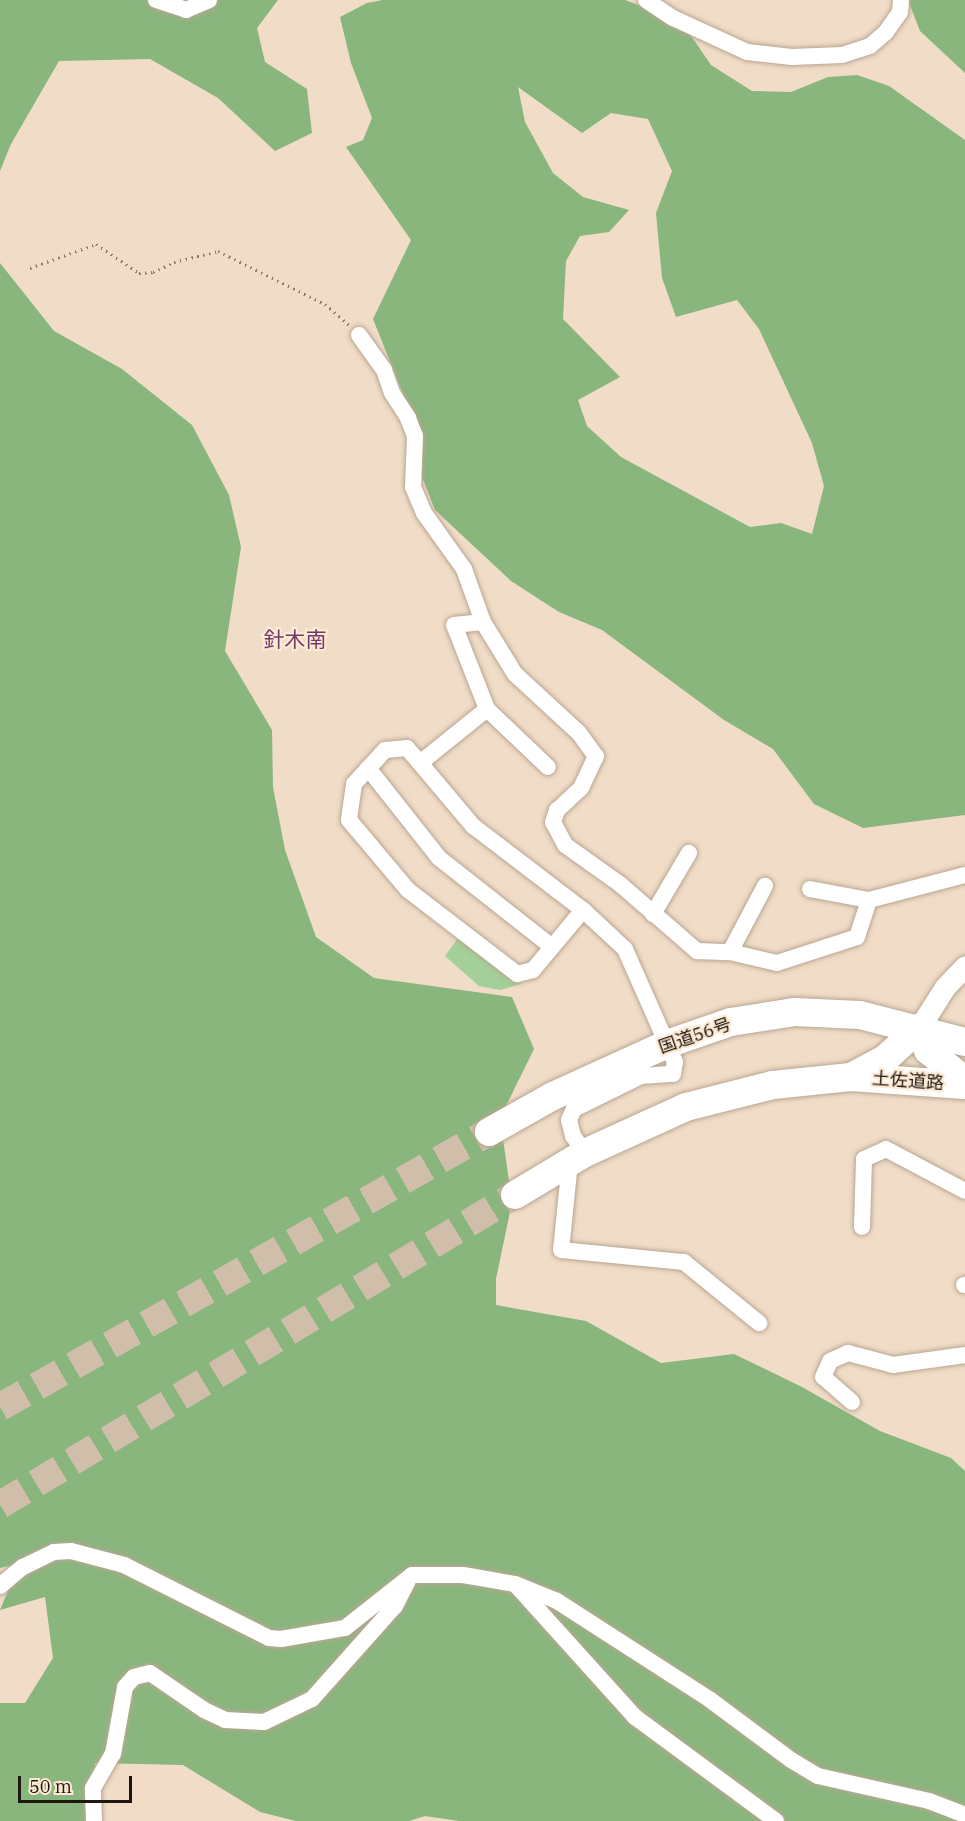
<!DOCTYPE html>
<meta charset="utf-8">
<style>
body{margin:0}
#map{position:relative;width:965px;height:1821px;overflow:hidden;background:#f0dcc7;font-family:"IBM Plex Serif","Noto Sans JP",serif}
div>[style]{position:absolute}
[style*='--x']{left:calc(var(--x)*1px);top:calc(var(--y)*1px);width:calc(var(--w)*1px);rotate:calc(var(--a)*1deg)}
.green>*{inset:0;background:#a3cf99}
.forest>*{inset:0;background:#88b67d}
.trunk-tunnel>*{height:28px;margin-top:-14px;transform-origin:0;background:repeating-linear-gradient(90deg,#d0beab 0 28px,transparent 0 42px)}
.path>*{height:3px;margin-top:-1.5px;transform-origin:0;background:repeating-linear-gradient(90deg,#8a7d6e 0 1.5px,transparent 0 6px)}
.roads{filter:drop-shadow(0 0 2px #b9a692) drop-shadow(0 0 2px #b9a692)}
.minor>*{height:16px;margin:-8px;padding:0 8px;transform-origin:8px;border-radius:8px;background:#fff}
.tertiary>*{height:21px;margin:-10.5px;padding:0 10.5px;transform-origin:10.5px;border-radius:10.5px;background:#fff}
.trunk>*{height:28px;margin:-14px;padding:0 14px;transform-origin:14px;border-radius:14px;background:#fff}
span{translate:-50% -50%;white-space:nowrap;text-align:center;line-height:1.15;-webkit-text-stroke:4.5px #fde9d4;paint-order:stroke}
.street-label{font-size:18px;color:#1e170f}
.quarter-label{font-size:21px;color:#723a68}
.scale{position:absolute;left:18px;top:1776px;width:114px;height:27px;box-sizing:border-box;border:3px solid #1e170f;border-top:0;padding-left:8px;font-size:18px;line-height:21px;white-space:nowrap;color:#1e170f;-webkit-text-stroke:4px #fde9d4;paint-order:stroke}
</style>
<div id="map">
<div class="green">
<i style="clip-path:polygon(458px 938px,521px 984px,500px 990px,479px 986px,445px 956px)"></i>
</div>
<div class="forest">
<i style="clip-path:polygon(0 0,278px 0,257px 28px,265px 62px,307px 89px,312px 133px,275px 151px,218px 98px,150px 59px,59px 61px,11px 144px,0 171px)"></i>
<i style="clip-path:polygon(evenodd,383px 0,625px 0,681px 21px,711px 65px,752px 91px,791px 92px,828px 77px,857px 75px,889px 86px,965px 140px,965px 815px,863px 828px,814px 804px,773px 749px,724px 720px,602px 630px,559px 612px,511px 581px,435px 510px,413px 454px,413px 419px,373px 319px,411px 240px,346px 147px,363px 140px,372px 118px,351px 63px,340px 17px,367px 3px,383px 0,518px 87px,582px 133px,611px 113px,648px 119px,672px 171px,656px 213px,662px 278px,676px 317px,737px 300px,759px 329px,812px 443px,824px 486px,812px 534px,781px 523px,750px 527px,621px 457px,587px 426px,578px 400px,620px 377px,563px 319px,566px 261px,580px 236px,609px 232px,629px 210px,583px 197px,553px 173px,525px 122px,518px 87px)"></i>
<i style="clip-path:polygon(908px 0,965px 0,965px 73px,920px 31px)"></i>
<i style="clip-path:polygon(0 263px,54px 331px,122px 369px,192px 425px,229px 495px,241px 547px,225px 651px,272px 730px,273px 787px,285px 850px,316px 937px,374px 978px,512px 997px,534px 1049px,500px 1118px,512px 1202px,496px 1279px,496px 1305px,586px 1321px,661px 1363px,734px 1354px,802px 1387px,880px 1431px,951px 1458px,965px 1471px,965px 1821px,459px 1821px,425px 1816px,409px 1821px,296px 1821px,260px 1812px,183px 1765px,95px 1763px,99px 1821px,0 1821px,0 1703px,25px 1703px,53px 1658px,45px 1597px,0 1610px,19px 1564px,0 1568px)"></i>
</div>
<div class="trunk-tunnel">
<i style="--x:0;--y:1407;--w:561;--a:-29.35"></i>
<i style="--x:0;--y:1505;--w:601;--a:-31.05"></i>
</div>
<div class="path">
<i style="--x:30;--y:268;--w:70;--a:-20"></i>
<i style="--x:96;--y:244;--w:52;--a:34"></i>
<i style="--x:139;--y:273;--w:14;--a:-4"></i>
<i style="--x:153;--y:272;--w:23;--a:-25"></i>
<i style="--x:174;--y:262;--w:45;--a:-14"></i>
<i style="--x:218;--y:251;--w:119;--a:26.4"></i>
<i style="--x:325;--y:304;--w:32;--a:41"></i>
</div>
<div class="roads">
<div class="minor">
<i style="--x:156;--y:0;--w:32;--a:18"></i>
<i style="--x:186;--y:10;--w:25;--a:-23"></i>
<i style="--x:646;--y:0;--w:32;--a:34"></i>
<i style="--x:673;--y:18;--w:81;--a:24.7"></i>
<i style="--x:747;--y:52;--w:45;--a:6.3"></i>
<i style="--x:792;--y:57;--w:50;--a:-2.3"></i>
<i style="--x:842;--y:55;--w:29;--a:-18"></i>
<i style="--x:870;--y:46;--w:21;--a:-41"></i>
<i style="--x:886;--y:32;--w:24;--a:-55"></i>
<i style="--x:900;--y:12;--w:12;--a:-85"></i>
<i style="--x:359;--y:335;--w:43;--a:54.5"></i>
<i style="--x:384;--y:370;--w:24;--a:71"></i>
<i style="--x:392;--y:393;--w:30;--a:57"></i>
<i style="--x:408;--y:418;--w:19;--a:69"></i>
<i style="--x:415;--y:436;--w:51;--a:92.2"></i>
<i style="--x:413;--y:487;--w:28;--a:67"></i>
<i style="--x:424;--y:513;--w:69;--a:54.5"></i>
<i style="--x:464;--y:569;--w:56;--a:70.3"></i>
<i style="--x:487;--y:709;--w:84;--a:43.6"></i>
<i style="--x:420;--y:763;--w:20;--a:-131"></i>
<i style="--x:407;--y:748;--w:22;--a:175"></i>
<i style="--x:385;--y:750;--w:46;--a:132.4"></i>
<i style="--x:354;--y:784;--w:36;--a:98"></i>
<i style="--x:349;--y:820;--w:92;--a:49.9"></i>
<i style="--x:408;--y:890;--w:138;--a:37.6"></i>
<i style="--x:517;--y:974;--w:16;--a:-14"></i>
<i style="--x:533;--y:970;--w:78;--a:-50.2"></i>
<i style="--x:368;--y:768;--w:115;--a:51.7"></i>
<i style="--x:439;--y:858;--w:144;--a:38.2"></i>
<i style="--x:810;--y:889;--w:60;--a:10.6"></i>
<i style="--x:653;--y:914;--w:71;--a:-59.5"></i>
<i style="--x:730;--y:952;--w:75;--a:-62.1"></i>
<i style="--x:585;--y:1153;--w:21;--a:-125"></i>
<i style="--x:573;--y:1136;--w:16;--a:-104"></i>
<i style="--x:569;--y:1120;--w:12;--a:-66"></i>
<i style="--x:574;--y:1109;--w:75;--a:-26.2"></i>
<i style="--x:641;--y:1076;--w:32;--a:-4"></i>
<i style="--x:673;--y:1074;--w:12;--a:-81"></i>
<i style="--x:675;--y:1062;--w:124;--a:-113.9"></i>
<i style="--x:625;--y:949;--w:57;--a:-137.1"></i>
<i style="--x:583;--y:910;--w:138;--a:-142.6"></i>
<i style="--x:473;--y:826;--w:82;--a:-130.1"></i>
<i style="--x:420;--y:763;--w:86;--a:-38.9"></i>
<i style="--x:487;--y:709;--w:90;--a:-111.4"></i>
<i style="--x:454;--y:625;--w:29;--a:-6"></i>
<i style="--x:483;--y:622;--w:61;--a:58.4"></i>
<i style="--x:515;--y:674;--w:87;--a:42.7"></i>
<i style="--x:579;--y:733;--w:29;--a:54"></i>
<i style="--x:596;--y:756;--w:35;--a:115"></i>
<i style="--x:581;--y:788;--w:33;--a:137"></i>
<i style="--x:557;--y:810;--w:13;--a:108"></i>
<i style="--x:553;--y:822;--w:26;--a:62"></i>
<i style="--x:565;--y:845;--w:69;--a:35.5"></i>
<i style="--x:621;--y:885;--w:101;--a:41"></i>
<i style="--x:697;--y:951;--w:33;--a:2"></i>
<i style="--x:730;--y:952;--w:48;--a:13.2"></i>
<i style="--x:777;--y:963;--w:84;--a:-18"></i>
<i style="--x:857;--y:937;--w:39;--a:-72"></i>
<i style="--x:869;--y:900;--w:99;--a:-14.6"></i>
<i style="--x:570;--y:1162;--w:88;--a:95.8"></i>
<i style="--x:561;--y:1250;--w:124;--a:5.6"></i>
<i style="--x:684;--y:1262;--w:97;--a:39.1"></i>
<i style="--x:862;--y:1227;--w:68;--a:-88.3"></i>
<i style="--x:864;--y:1159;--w:24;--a:-24"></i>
<i style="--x:886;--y:1149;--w:89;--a:28"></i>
<i style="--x:964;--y:1285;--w:1;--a:0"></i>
<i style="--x:852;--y:1402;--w:38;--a:-139"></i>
<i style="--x:823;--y:1377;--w:17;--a:-66"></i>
<i style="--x:830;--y:1361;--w:20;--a:-24"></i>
<i style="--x:848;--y:1353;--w:47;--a:14.9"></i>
<i style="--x:893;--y:1365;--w:73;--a:-7.9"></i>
<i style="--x:516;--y:1585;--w:178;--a:48"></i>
<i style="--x:635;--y:1717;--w:175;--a:36.4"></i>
<i style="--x:0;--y:1586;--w:30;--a:-40"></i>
<i style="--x:23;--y:1567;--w:34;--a:-26"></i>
<i style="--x:54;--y:1552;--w:17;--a:-3"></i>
<i style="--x:71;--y:1551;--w:55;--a:14.8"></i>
<i style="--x:124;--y:1565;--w:162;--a:26.7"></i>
<i style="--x:269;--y:1638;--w:12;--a:5"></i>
<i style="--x:281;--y:1639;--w:65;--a:-9.8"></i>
<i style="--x:345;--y:1628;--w:85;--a:-38.3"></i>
<i style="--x:412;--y:1575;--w:51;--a:0"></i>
<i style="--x:463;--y:1575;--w:53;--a:9.8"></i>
<i style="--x:515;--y:1584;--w:45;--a:22"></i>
<i style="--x:557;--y:1601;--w:181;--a:32.8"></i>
<i style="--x:709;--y:1699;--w:102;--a:36.6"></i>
<i style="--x:791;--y:1760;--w:31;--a:31"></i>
<i style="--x:818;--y:1776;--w:114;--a:12.7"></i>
<i style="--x:929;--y:1801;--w:39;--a:21"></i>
<i style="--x:94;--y:1821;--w:33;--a:-92"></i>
<i style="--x:93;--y:1788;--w:39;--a:-60"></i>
<i style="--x:113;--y:1754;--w:68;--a:-79.8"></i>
<i style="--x:125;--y:1687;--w:13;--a:-48"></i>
<i style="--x:134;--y:1677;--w:16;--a:-14"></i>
<i style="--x:150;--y:1673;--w:65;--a:34.4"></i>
<i style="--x:204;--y:1710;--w:23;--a:25"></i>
<i style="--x:225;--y:1720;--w:39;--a:3"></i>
<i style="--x:264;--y:1722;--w:53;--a:-25.6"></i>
<i style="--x:312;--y:1699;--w:125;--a:-48.3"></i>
<i style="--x:395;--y:1606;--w:28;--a:-63"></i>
</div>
<div class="tertiary">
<i style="--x:919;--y:1028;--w:49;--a:-57.6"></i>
<i style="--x:945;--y:987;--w:29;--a:-46"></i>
</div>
<div class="trunk">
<i style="--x:919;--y:1028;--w:24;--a:68"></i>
<i style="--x:928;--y:1050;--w:48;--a:40"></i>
<i style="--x:851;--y:1077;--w:38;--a:-28"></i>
<i style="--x:885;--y:1059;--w:46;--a:-42.4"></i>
<i style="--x:489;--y:1132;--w:73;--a:-29.4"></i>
<i style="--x:553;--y:1096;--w:125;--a:-24.5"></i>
<i style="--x:667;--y:1044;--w:68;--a:-19"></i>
<i style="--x:731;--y:1022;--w:65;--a:-8.9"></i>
<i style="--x:795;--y:1012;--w:65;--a:2.6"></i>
<i style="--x:860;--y:1015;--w:108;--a:14.4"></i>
<i style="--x:515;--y:1195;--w:82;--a:-31"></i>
<i style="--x:585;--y:1153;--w:111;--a:-24.5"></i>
<i style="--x:686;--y:1107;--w:90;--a:-14.2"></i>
<i style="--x:773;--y:1085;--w:78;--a:-5.9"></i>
<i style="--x:851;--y:1077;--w:114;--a:4"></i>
</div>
</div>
<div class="street-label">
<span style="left:695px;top:1036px;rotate:-19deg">国道56号</span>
<span style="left:908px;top:1081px;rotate:4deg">土佐道路</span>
</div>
<div class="quarter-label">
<span style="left:295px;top:639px">針木南</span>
</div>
<div class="scale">50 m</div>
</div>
